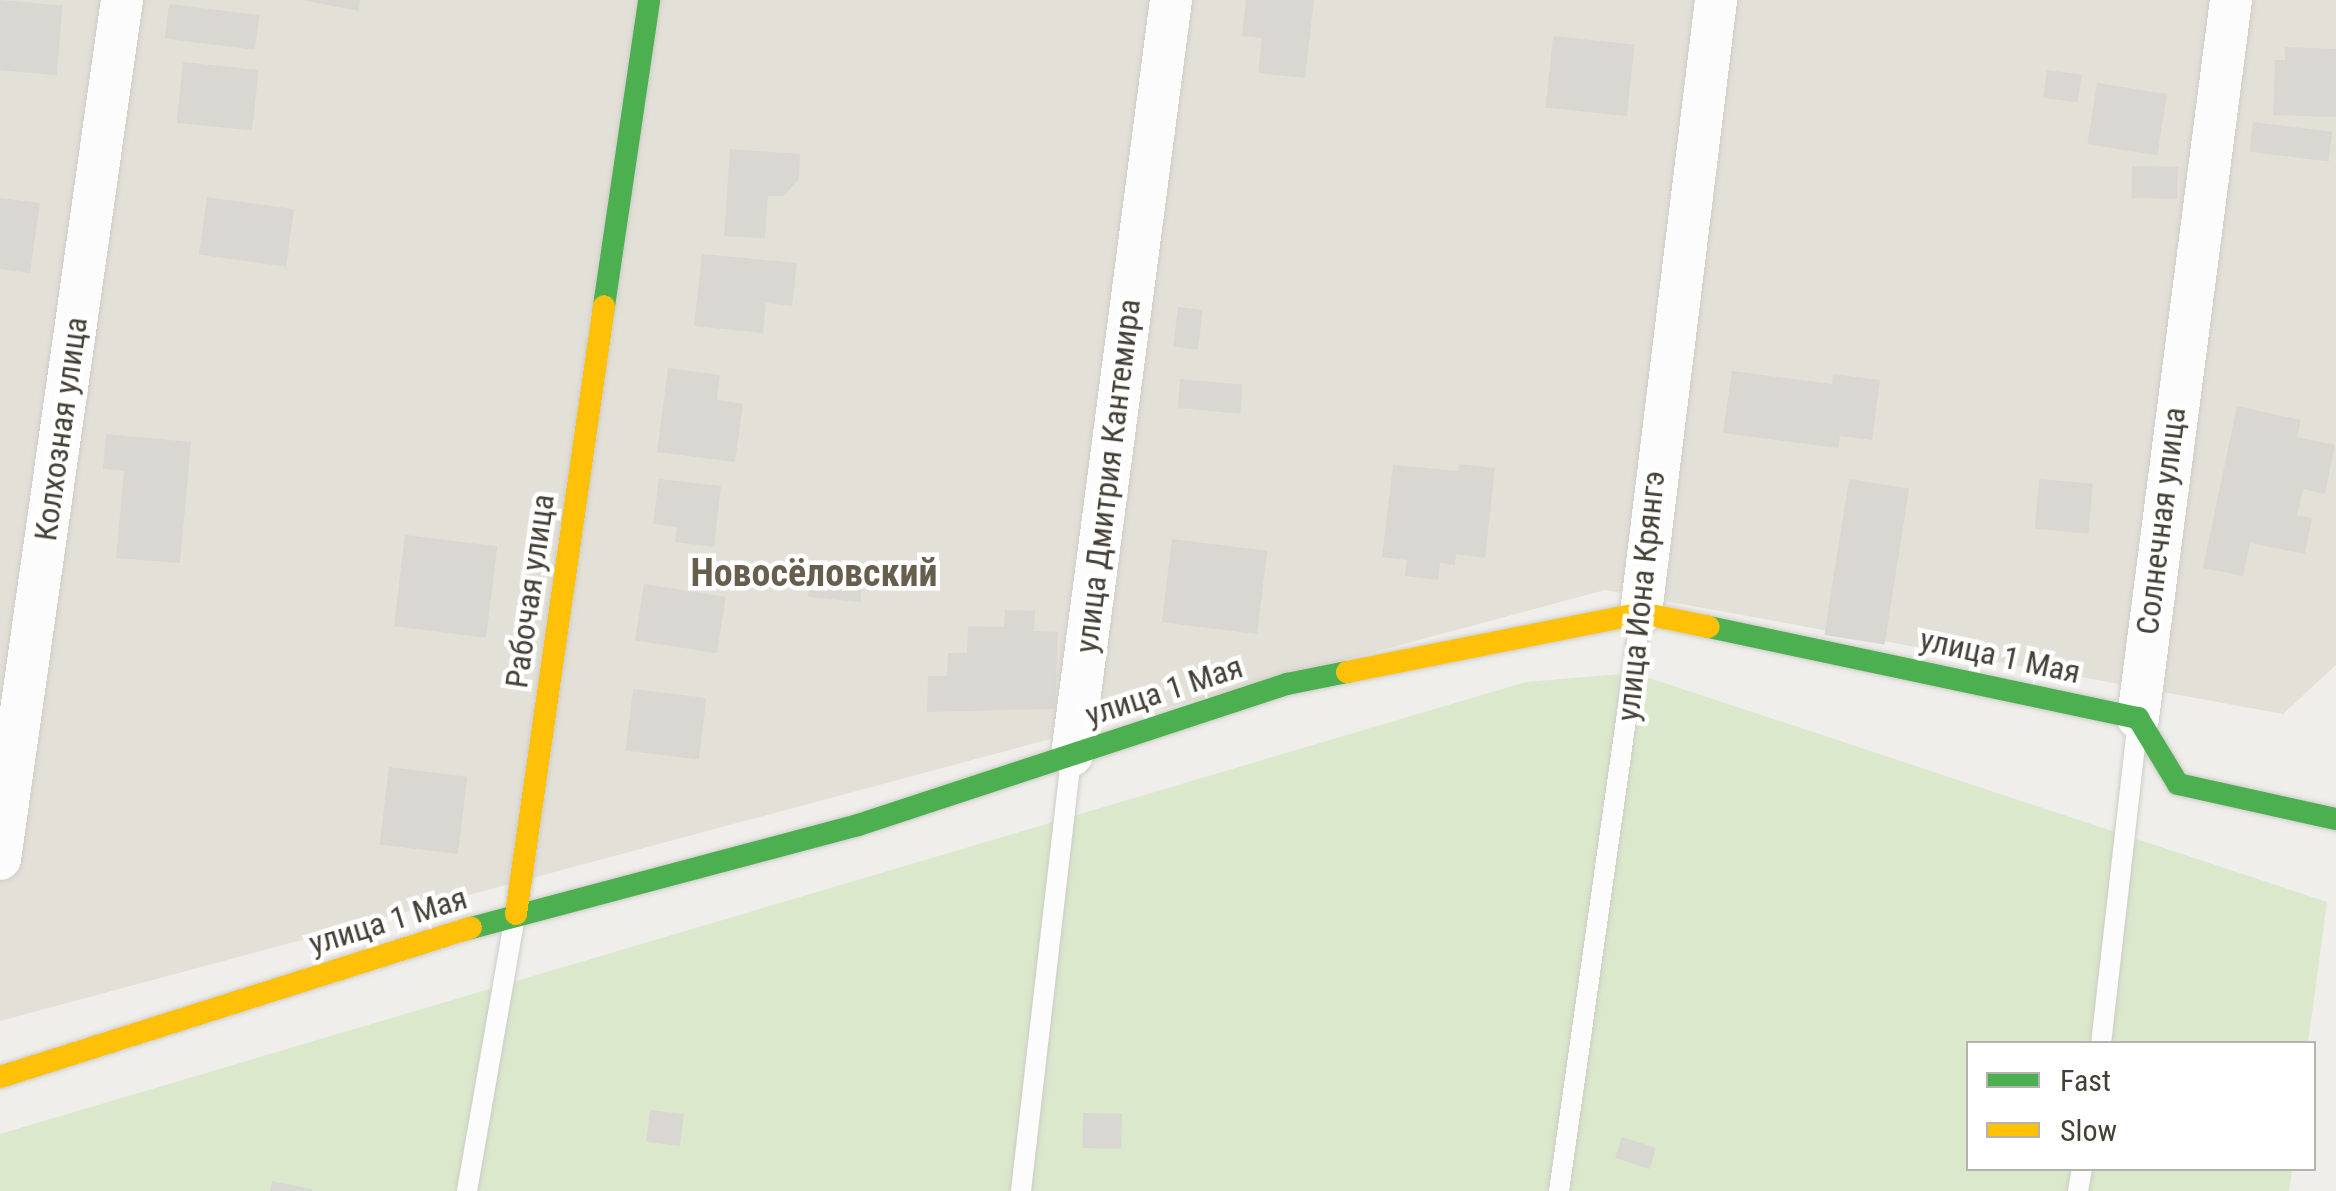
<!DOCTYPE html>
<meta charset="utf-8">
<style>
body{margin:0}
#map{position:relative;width:2336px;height:1191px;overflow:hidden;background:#efeeea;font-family:"Roboto Condensed",sans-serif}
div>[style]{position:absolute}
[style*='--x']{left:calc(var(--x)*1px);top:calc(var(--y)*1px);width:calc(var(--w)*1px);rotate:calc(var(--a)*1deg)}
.residential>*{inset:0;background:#e3e0d7}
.green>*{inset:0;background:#dbe8cb}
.building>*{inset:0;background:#d9d7d2;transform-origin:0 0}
.roads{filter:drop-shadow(0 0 2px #cdccc7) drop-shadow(0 0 2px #cdccc7)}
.lane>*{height:20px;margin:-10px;padding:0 10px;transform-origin:10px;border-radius:10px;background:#fdfcfc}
.street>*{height:42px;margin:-21px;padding:0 21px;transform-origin:21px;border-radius:21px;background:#fdfcfc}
.fast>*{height:22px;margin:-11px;padding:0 11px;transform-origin:11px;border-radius:11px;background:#4caf50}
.slow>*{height:22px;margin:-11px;padding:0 11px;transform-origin:11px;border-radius:11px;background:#ffc107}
span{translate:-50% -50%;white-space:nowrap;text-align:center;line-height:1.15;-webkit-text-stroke:9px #fff;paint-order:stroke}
.street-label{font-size:32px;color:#454036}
.quarter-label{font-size:38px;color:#675e4e;font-weight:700}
.legend{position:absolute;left:1966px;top:1041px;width:350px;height:130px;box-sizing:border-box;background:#fff;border:2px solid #b5b3af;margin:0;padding:12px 18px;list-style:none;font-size:30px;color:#454036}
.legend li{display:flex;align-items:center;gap:20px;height:50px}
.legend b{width:50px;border:2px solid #b5b3af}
</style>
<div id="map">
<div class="residential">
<i style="clip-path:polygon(0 0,2336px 0,2336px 665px,2283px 714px,1605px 590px,0 1021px)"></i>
</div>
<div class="green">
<i style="clip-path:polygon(1634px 673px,2327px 902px,2308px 1043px,1968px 1044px,1968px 1168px,2292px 1169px,2289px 1191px,0 1191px,0 1134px,1526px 682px)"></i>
</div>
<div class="building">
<i style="left:0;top:0;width:63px;height:70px;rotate:5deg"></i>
<i style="clip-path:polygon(302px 0,360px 0,359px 11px)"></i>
<i style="clip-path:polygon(1246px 0,1314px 0,1305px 78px,1258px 73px,1262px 38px,1242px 36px)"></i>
<i style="left:169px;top:4px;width:91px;height:35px;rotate:7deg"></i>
<i style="left:1553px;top:36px;width:82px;height:72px;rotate:6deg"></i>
<i style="clip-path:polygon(2285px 47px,2336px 49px,2336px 117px,2273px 115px,2275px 60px,2285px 60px)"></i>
<i style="left:183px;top:62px;width:76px;height:61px;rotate:6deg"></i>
<i style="left:2047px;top:70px;width:35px;height:28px;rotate:8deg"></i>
<i style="left:2097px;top:83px;width:71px;height:62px;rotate:9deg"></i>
<i style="left:2253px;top:122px;width:80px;height:30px;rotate:7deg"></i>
<i style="clip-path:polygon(730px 149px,800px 154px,799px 179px,784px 196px,768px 196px,765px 238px,724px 236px)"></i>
<i style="left:2132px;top:166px;width:46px;height:32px;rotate:1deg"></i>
<i style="left:207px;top:197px;width:88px;height:58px;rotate:8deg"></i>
<i style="clip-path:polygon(0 198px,40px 203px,30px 273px,0 269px)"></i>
<i style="clip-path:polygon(702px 254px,797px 263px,792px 306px,766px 303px,763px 333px,694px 326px)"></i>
<i style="left:1178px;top:307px;width:25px;height:40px;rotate:7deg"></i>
<i style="clip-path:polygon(668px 368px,720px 375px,717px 400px,743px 404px,735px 462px,657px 452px)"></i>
<i style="clip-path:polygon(1732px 371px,1832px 384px,1833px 374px,1880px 380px,1872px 440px,1840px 436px,1838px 448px,1723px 433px)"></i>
<i style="left:1180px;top:379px;width:63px;height:29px;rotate:5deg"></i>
<i style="clip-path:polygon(2237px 406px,2301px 420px,2297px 437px,2335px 445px,2325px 494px,2303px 489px,2297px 515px,2312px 518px,2305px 554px,2250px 543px,2243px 576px,2203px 568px)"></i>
<i style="clip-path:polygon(106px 434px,191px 442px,180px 563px,116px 558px,124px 471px,103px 469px)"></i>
<i style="clip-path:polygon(1459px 464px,1495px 468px,1485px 558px,1456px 554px,1455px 565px,1440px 563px,1438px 580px,1405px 576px,1407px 560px,1382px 557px,1393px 465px,1458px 471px)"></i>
<i style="clip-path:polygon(659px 479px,721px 486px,714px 547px,675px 542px,677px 527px,653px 524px)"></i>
<i style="left:1849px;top:479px;width:61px;height:158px;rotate:9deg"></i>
<i style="left:2039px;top:479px;width:54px;height:50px;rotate:5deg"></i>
<i style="left:405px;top:535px;width:93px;height:92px;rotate:7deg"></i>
<i style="left:1172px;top:539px;width:96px;height:84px;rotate:7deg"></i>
<i style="left:811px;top:565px;width:53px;height:32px;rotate:6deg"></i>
<i style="left:644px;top:584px;width:83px;height:57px;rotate:9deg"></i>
<i style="clip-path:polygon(1005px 610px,1035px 611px,1034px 631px,1058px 632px,1055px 709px,927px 712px,928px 676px,947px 676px,948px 653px,967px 653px,968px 626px,1004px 627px)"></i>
<i style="left:633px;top:689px;width:74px;height:62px;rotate:7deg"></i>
<i style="left:389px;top:767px;width:79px;height:78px;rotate:7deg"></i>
<i style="left:650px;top:1110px;width:34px;height:32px;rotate:7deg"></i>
<i style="left:1083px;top:1113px;width:39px;height:35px;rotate:1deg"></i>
<i style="left:1622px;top:1137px;width:36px;height:22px;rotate:18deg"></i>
<i style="clip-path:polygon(272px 1181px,312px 1189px,312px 1191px,270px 1191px)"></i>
</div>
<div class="roads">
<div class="lane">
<i style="--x:2101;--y:1044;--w:311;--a:-83.5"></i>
<i style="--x:467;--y:1191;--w:274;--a:-80.1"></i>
<i style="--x:1021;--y:1191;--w:437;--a:-83.4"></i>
<i style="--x:1559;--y:1191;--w:582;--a:-81.9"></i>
<i style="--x:2078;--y:1191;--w:23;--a:-80"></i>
</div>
<div class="street">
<i style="--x:1641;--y:613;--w:618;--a:-83.02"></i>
<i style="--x:2138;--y:718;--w:724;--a:-82.62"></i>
<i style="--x:1072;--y:755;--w:761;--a:-82.53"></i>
<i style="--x:0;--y:859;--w:868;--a:-81.92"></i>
</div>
<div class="fast">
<i style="--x:604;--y:306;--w:309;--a:-81.6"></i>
<i style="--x:1709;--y:627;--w:439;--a:12"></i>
<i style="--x:2138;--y:718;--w:77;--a:58.8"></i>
<i style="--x:2178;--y:784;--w:162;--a:12.5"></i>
<i style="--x:471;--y:928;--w:400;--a:-14.9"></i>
<i style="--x:858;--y:825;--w:452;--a:-18.2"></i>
<i style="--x:1287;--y:684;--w:61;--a:-11.3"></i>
</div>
<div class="slow">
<i style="--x:1347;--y:672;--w:300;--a:-11.3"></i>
<i style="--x:1641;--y:613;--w:69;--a:11.6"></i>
<i style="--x:516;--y:914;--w:614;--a:-81.76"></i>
<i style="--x:0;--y:1077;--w:494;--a:-17.6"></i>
</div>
</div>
<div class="street-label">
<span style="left:61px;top:429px;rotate:-82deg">Колхозная улица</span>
<span style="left:1108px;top:476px;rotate:-83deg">улица Дмитрия Кантемира</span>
<span style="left:2161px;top:521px;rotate:-83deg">Солнечная улица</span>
<span style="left:530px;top:591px;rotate:-82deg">Рабочая улица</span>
<span style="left:1641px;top:596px;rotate:-84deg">улица Иона Крянгэ</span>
<span style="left:2000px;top:656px;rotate:12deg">улица 1 Мая</span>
<span style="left:1164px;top:691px;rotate:-18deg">улица 1 Мая</span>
<span style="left:388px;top:921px;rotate:-17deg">улица 1 Мая</span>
</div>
<div class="quarter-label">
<span style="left:814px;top:574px">Новосёловский</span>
</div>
<ul class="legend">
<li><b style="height:12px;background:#4caf50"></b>Fast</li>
<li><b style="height:12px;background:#ffc107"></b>Slow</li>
</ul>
</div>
